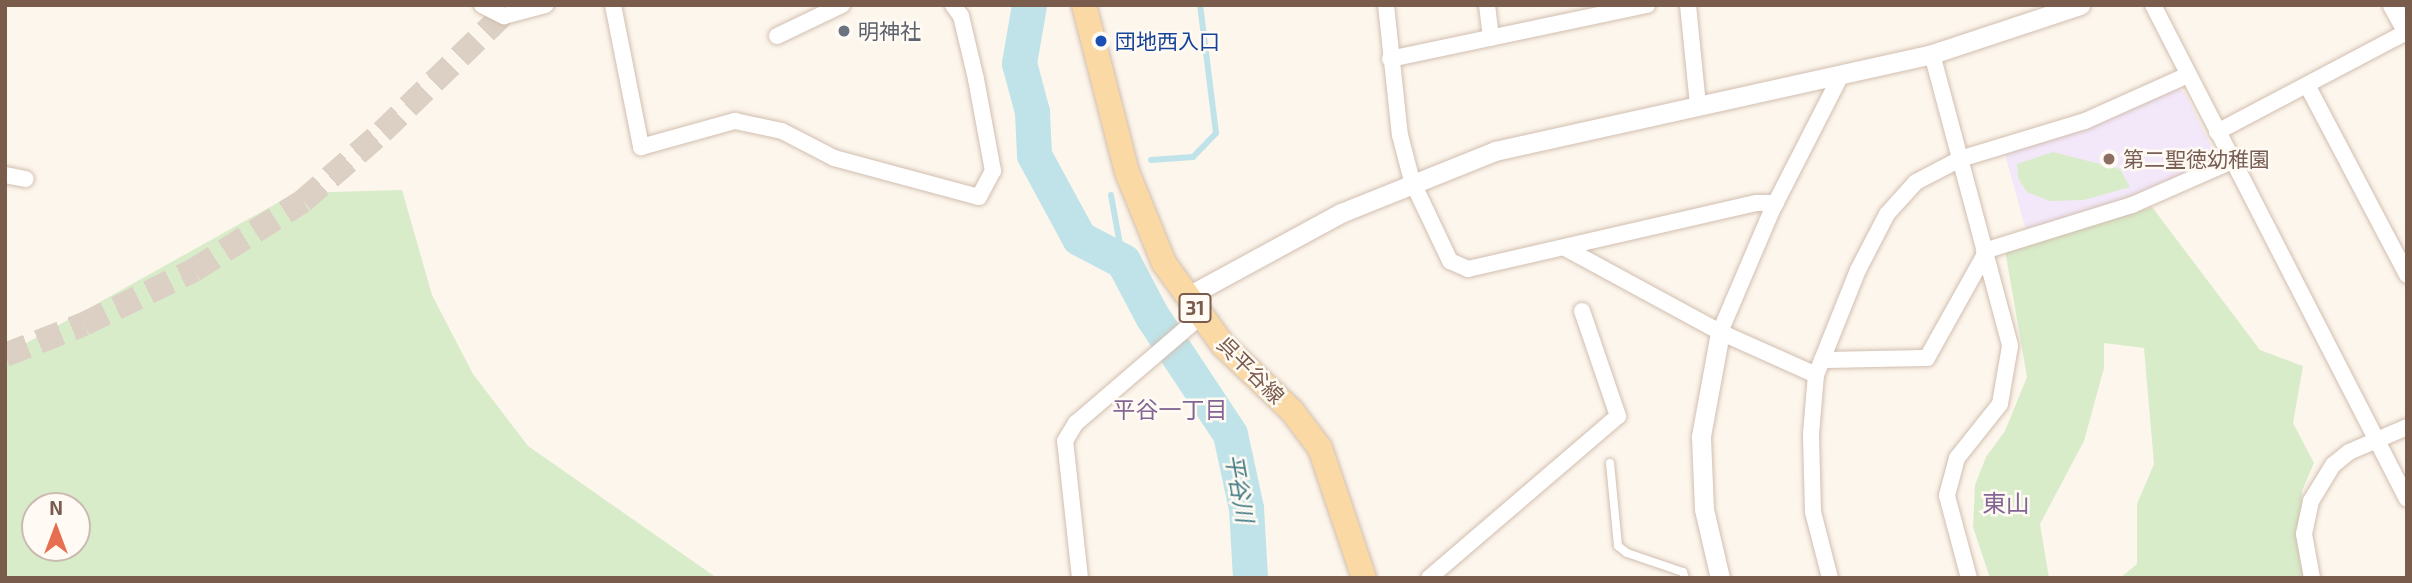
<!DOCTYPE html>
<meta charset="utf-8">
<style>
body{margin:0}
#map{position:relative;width:2412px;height:583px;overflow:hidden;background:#fdf6ec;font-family:"Exo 2","Noto Sans JP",sans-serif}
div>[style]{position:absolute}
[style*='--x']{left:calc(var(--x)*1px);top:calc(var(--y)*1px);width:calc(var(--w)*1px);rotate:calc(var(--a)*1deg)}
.education>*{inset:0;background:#f3e8fa}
.green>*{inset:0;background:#d8ecc9}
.stream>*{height:6px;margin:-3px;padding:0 3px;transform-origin:3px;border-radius:3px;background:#bfe3e8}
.river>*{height:35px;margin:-17.5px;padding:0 17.5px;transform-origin:17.5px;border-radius:17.5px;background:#bfe3e8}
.primary-tunnel>*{height:24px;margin-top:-12px;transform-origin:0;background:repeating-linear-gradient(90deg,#dcd0c4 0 24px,transparent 0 36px)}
.roads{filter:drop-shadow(0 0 2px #d1beb0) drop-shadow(0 0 2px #d1beb0)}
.service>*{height:8px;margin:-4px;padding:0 4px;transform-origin:4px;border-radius:4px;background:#fff}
.minor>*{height:16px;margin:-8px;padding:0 8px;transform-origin:8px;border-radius:8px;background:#fff}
.tertiary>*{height:19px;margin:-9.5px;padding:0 9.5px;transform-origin:9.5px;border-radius:9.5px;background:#fff}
.primary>*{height:24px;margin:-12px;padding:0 12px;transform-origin:12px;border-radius:12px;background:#fbd9a5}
.dots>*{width:19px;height:19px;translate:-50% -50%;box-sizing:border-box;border:4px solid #fffaf3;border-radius:50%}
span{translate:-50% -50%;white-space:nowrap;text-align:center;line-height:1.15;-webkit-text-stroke:5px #fffaf3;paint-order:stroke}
.shield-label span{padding:2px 5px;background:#fffaf3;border:2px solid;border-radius:5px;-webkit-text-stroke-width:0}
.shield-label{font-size:19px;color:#7a5c4d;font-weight:700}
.worship-label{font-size:21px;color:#5b616d}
.left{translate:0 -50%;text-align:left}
.transit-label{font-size:21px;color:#164399}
.education-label{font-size:21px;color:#785e54}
.street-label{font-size:21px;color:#7a5c4d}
.neighbourhood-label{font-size:23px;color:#846695}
.water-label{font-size:23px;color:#437c86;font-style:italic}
.quarter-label{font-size:24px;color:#846695}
.frame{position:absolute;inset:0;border:7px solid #7a5c4d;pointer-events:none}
.north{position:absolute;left:21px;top:492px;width:70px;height:70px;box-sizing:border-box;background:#fffaf3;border:2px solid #cabbb1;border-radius:50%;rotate:0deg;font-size:19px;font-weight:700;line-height:28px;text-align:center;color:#7a5c4d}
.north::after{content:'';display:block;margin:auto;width:24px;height:32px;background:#e76f51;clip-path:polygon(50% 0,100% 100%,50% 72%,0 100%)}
</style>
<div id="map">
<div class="education">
<i style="clip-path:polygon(2175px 87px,2185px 93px,2215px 154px,2210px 164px,2107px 206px,2026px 231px,2005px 154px,2075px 131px)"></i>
</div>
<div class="green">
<i style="clip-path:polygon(2053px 152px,2120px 169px,2130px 187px,2084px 200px,2050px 201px,2027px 192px,2018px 178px,2017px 164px)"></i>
<i style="clip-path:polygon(evenodd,402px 190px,432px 295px,473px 374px,528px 446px,717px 578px,5px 578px,5px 355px,295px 193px,402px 190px,35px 506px,77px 506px,77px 548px,35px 548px,35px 506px)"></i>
<i style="clip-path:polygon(2152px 207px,2260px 350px,2303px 366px,2293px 423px,2314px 463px,2302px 491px,2304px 578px,2120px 578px,2137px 564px,2137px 504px,2154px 464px,2144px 348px,2104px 343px,2104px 368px,2084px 441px,2040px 524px,2049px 578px,1990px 578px,1973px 527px,1975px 485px,1986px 457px,2005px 431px,2027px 377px,2005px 250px)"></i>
</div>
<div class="stream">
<i style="--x:1151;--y:160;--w:42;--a:-4.1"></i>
<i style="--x:1193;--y:157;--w:33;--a:-46"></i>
<i style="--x:1216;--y:133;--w:129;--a:-97.1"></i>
<i style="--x:1111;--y:195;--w:67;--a:79.7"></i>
</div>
<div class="river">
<i style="--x:1029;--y:5;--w:59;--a:99.8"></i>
<i style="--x:1019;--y:63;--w:51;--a:75.1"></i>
<i style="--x:1032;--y:112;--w:43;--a:87.3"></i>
<i style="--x:1034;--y:155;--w:94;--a:61.5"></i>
<i style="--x:1079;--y:238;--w:50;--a:27.6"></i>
<i style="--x:1123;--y:261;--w:62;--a:62.2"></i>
<i style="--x:1152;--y:316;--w:141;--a:56.5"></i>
<i style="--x:1230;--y:434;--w:76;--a:77.8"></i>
<i style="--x:1246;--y:508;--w:70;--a:86.7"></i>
</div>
<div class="primary-tunnel">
<i style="--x:5;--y:355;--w:85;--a:-21.4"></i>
<i style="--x:84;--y:324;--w:123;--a:-26.1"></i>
<i style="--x:194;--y:270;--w:129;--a:-32.3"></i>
<i style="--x:303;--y:201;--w:105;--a:-41.1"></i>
<i style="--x:382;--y:132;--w:182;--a:-44.1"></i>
</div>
<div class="roads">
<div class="service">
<i style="--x:1610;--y:463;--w:83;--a:84.5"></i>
<i style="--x:1618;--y:546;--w:11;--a:38"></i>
<i style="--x:1627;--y:553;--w:59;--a:18.7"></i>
<i style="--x:1683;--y:572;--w:6;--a:72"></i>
</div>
<div class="minor">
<i style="--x:482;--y:5;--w:25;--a:27"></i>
<i style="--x:504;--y:16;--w:43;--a:-14.7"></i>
<i style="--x:613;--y:5;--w:145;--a:78.8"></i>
<i style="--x:641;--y:147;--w:98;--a:-15.5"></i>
<i style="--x:735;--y:121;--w:48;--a:12"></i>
<i style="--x:782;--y:131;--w:59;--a:27.4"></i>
<i style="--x:834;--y:158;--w:150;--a:15.1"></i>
<i style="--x:979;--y:197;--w:30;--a:-62"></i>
<i style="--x:993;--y:171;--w:94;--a:-100.5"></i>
<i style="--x:976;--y:79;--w:65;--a:-103.4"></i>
<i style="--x:961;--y:16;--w:14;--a:-126"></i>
<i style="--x:1386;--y:5;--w:131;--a:83.9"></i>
<i style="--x:1400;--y:135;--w:48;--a:75.4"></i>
<i style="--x:1412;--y:181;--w:89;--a:64.6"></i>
<i style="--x:1450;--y:261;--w:20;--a:24"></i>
<i style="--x:1468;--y:269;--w:296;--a:-12.9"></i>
<i style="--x:1757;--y:203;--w:19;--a:0"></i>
<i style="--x:1487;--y:5;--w:33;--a:83"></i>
<i style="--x:1688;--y:5;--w:100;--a:84.3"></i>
<i style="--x:2153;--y:5;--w:555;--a:62.79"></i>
<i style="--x:777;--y:36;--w:72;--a:-25.5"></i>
<i style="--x:1932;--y:54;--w:302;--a:75"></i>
<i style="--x:2010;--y:346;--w:59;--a:99.8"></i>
<i style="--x:2000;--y:404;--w:69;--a:128.5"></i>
<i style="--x:1957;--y:458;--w:39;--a:105"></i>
<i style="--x:1947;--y:496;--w:85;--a:75"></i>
<i style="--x:1390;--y:59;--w:263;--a:-11.9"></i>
<i style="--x:2307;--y:85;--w:215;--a:62.2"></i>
<i style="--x:2217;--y:132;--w:215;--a:-27.8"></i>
<i style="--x:5;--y:175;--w:21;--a:11"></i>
<i style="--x:1567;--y:249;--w:174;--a:28.5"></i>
<i style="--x:1720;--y:332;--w:105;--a:24.1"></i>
<i style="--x:1984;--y:251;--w:155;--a:-17.3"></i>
<i style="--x:2132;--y:205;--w:109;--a:-23.7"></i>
<i style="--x:1720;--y:332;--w:135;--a:-66.9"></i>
<i style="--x:1773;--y:208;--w:147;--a:-62.9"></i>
<i style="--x:1822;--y:360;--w:105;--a:-1.1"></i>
<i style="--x:1927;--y:358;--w:117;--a:-60.8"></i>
<i style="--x:1080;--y:578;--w:138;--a:-96.2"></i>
<i style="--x:1065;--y:441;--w:21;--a:-59"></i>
<i style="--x:1076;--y:423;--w:165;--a:-40.6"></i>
<i style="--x:1429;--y:578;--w:249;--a:-40.6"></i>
<i style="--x:1618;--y:416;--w:111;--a:-108.9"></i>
<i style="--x:1830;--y:578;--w:68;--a:-104.4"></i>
<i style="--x:1813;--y:512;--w:78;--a:-91.5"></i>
<i style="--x:1811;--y:434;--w:59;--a:-85.2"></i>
<i style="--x:1816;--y:375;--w:113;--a:-68.2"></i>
<i style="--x:1858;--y:270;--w:63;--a:-62.6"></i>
<i style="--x:1887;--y:214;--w:43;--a:-47.8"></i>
<i style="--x:1916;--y:182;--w:50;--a:-27.6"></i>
<i style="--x:1960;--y:159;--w:131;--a:-16.9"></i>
<i style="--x:2085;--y:121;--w:113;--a:-24.1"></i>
<i style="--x:2312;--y:578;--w:45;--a:-100.3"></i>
<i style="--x:2304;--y:534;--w:34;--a:-78"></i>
<i style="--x:2311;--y:501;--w:42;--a:-58.6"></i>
<i style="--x:2333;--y:465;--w:21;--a:-39"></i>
<i style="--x:2349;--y:452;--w:63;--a:-23.3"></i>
</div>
<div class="tertiary">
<i style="--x:2392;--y:5;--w:31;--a:61"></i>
<i style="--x:1188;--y:296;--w:174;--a:-28.5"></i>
<i style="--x:1341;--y:213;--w:166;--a:-21.9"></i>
<i style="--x:1495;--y:151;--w:448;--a:-12.5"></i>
<i style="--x:1932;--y:54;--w:156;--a:-18.3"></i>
<i style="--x:1720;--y:578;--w:71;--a:-103.1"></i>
<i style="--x:1704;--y:509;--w:73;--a:-92.4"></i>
<i style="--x:1701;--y:436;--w:106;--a:-79.6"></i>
</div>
<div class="primary">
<i style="--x:1084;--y:5;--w:172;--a:75.6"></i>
<i style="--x:1127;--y:172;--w:98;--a:67.9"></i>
<i style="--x:1164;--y:263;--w:101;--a:54.3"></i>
<i style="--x:1223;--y:345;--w:95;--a:43.7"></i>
<i style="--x:1292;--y:411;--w:46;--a:52.9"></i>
<i style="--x:1320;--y:448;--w:137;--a:71.3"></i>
</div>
</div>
<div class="dots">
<i style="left:844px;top:31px;background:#6b7280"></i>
<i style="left:1101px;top:41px;background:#1a4fb4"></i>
<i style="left:2109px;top:159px;background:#8d6e63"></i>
</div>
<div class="shield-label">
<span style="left:1195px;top:308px">31</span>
</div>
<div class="worship-label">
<span class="left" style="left:858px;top:31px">明神社</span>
</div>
<div class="transit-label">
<span class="left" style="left:1115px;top:41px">団地西入口</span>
</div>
<div class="education-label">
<span class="left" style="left:2123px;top:159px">第二聖徳幼稚園</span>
</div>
<div class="street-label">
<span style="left:1251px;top:370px;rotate:45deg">呉平谷線</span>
</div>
<div class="neighbourhood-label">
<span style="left:1170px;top:409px">平谷一丁目</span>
</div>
<div class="water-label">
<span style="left:1240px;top:488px;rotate:80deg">平谷川</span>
</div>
<div class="quarter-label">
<span style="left:2006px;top:503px">東山</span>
</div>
<div class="frame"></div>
<div class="north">N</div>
</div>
